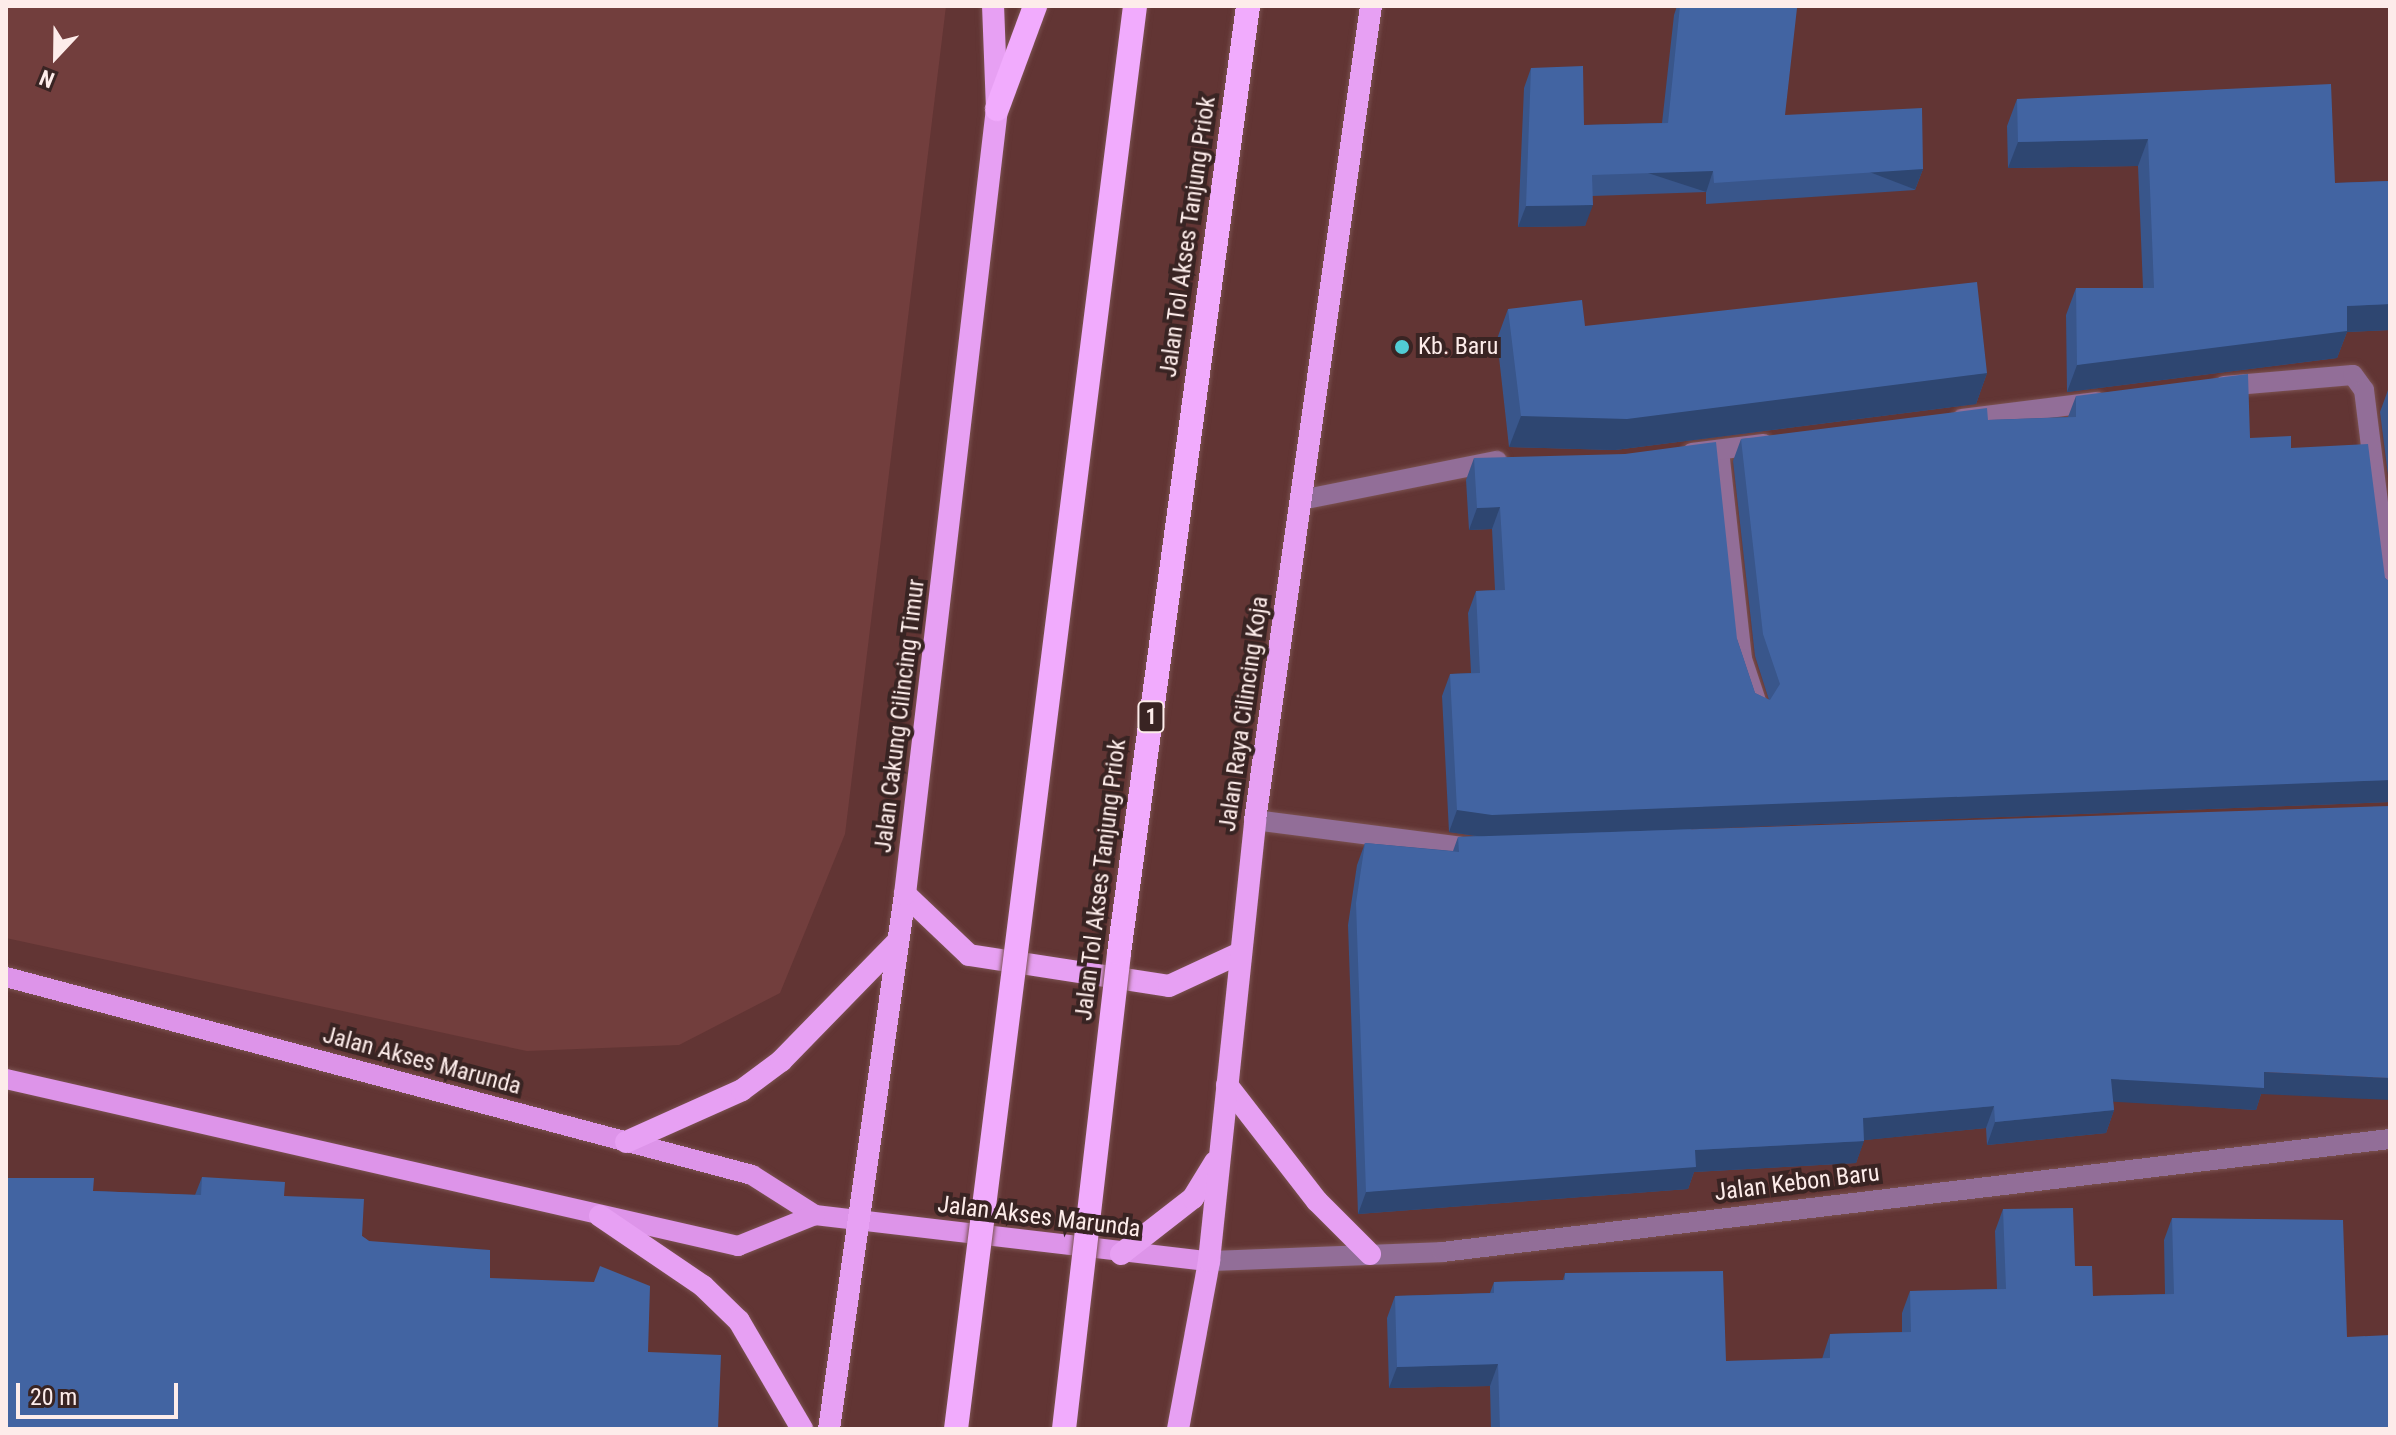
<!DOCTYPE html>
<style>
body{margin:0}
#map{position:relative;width:2396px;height:1435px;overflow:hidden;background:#623534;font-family:"Roboto Condensed",sans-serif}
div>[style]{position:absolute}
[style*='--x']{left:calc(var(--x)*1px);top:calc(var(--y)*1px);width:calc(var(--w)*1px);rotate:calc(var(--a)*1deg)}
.built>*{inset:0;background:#723e3d}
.roads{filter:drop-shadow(0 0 2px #7b5251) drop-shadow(0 0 2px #7b5251)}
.minor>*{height:20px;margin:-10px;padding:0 10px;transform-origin:10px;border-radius:10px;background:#926e98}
.tertiary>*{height:20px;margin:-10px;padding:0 10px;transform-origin:10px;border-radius:10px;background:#926e98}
.primary>*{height:20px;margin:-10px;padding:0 10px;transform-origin:10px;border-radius:10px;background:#dd94e9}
.trunk>*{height:22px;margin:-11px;padding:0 11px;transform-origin:11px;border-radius:11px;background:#e7a0f3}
.motorway>*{height:24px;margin:-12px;padding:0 12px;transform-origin:12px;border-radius:12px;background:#f1abfd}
.bridges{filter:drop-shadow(0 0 2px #7b5251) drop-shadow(0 0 2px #7b5251)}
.motorway-bridge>*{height:24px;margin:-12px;padding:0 12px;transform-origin:12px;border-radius:12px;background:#f1abfd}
.wall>*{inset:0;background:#39568b}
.shaded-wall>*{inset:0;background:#2e4671;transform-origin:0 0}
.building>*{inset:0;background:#4264a2}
.dots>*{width:22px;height:22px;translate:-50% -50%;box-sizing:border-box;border:4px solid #392423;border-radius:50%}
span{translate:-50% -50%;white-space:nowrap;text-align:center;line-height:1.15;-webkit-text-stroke:8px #392423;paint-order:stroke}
.shield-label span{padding:2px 6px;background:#392423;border:2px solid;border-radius:6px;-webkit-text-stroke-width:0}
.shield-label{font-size:22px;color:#fdecea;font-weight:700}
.street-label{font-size:24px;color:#fdecea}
.poi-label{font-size:24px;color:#fdecea}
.left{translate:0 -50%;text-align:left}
.frame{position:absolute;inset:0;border:8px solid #fdecea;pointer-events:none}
.north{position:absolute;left:16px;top:16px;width:80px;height:80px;-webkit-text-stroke:6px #392423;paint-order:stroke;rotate:202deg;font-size:22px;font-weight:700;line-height:32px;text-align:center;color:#fdecea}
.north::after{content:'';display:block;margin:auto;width:28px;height:36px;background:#fdecea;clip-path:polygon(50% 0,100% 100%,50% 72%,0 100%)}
.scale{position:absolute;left:16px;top:1383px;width:162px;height:36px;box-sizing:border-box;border:4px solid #fdecea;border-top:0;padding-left:10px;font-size:24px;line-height:28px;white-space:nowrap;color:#fdecea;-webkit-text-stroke:6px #392423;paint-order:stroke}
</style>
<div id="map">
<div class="built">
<i style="clip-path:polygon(6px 6px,946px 6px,845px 834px,780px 993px,679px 1045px,527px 1051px,6px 938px)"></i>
</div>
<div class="roads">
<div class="minor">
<i style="--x:2224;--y:386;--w:129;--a:-4.9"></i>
<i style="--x:2353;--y:375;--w:19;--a:54"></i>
<i style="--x:2364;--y:390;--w:211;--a:82.9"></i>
<i style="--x:1962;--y:419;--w:136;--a:-7.2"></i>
<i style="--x:1719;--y:450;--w:210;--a:83.7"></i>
<i style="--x:1742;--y:659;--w:54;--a:71.6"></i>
<i style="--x:1692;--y:453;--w:72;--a:-7.2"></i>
<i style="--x:1301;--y:500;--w:200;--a:-11.3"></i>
<i style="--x:1255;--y:820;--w:226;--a:7.4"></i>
</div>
<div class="tertiary">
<i style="--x:1209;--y:1261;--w:233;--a:-2.2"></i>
<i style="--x:1442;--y:1252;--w:955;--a:-6.8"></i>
</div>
<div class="primary">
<i style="--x:6;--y:977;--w:772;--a:14.86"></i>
<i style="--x:752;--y:1175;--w:75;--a:32.4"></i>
<i style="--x:815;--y:1215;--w:397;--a:6.7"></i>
<i style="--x:6;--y:1079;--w:751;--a:12.85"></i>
<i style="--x:738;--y:1246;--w:83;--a:-21.9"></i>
</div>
<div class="trunk">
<i style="--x:905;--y:894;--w:88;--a:43.6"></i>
<i style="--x:969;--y:955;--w:202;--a:8.8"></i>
<i style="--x:1169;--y:986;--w:78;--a:-24.9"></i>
<i style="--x:1227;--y:1085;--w:147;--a:52.2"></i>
<i style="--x:1317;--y:1201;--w:75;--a:45"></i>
<i style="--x:626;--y:1142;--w:127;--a:-24.1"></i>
<i style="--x:742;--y:1090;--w:49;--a:-36.6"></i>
<i style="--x:781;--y:1061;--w:165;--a:-45.7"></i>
<i style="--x:600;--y:1216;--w:125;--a:34.2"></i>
<i style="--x:703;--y:1286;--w:50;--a:44.2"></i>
<i style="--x:739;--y:1321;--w:125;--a:59.7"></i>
<i style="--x:1121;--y:1254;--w:91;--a:-37.9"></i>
<i style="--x:1193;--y:1198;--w:42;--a:-58.6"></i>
<i style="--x:829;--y:1429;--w:540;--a:-81.91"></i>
<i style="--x:905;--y:894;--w:790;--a:-83.32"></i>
<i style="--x:997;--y:109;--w:103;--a:-92.2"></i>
<i style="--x:1178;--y:1429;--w:171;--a:-79.5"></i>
<i style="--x:1209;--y:1261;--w:443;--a:-84"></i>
<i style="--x:1255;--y:820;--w:822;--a:-81.89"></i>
</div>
<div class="motorway">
<i style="--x:997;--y:109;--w:110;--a:-69.7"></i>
</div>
</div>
<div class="bridges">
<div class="motorway-bridge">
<i style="--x:956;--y:1429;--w:1434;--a:-82.83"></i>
<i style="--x:1064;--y:1429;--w:479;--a:-83.4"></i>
<i style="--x:1119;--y:953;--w:956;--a:-82.24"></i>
</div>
</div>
<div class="wall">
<i style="clip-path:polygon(1677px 6px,1778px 6px,1785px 115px,1923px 169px,1915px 190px,1706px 204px,1706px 192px,1592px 196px,1585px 226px,1518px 227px,1524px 88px,1531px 68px,1584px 125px,1662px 123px,1674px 15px)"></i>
<i style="clip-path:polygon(2017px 99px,2335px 183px,2390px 181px,2390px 330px,2347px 332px,2337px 358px,2067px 392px,2066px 315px,2076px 288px,2143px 288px,2138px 166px,2008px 168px,2007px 126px)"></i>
<i style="clip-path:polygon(1508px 309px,1585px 326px,1987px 373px,1976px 404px,1615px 450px,1509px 447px,1497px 339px)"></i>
<i style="clip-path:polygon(2388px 390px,2390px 390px,2390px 491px,2380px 412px)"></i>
<i style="clip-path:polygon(2076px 396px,2291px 448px,2385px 578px,2390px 582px,2390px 802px,1690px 829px,2261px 1094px,2256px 1110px,2113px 1101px,2114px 1110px,2106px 1133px,1987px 1145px,1986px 1128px,1864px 1140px,1856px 1163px,1694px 1172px,1688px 1189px,1358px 1214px,1348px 925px,1357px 865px,1365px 843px,1453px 851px,1458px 837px,1476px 836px,1449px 832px,1442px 696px,1450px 674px,1471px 673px,1468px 613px,1476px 591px,1495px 590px,1492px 529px,1469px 530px,1466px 480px,1474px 458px,1737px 639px,1755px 693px,1769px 700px,1755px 656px,1733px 461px,1741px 439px,1988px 420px,2068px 417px)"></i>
<i style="clip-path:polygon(202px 1177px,284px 1196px,362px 1236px,369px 1241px,490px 1278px,648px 1352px,93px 1191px,195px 1195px)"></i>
<i style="clip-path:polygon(2003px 1209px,2075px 1266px,2093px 1296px,2165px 1294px,2164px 1240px,2172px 1218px,2347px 1337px,2390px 1429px,1491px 1429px,1490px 1386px,1389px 1388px,1387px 1318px,1395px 1296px,1490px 1293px,1494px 1282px,1563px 1280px,1565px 1273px,1726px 1361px,1822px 1359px,1830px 1334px,1902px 1332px,1902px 1313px,1910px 1291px,1997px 1289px,1995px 1231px)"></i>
</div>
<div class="shaded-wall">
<i style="clip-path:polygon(2148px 139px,2138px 166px,2008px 168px,2018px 142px)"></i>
<i style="left:1923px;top:169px;width:22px;height:209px;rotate:111deg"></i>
<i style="left:1713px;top:171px;width:22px;height:121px;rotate:108deg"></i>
<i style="clip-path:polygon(1593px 205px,1585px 226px,1518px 227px,1526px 206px)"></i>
<i style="clip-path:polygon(2390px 304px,2390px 330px,2347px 332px,2337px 358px,2067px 392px,2077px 365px,2347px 306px)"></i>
<i style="clip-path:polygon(1987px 373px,1976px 404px,1615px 450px,1509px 447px,1521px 416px)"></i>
<i style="clip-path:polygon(1500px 507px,1492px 529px,1469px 530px,1477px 508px)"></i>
<i style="clip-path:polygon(2390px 780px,2390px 802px,1484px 837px,1449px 832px,1457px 810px)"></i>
<i style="clip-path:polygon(2264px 1072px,2390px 1078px,2390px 1100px,2261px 1094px,2256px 1110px,2103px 1101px,2111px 1079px)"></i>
<i style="clip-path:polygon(1994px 1106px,1986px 1128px,1855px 1141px,1863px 1118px)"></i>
<i style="clip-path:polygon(2114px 1110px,2106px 1133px,1987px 1145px,1995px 1122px)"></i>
<i style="clip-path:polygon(1864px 1141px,1856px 1163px,1694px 1172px,1688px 1189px,1358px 1214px,1366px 1192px,1695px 1150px)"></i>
<i style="clip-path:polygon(1498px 1364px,1490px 1386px,1389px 1388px,1397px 1367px)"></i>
</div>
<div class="building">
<i style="clip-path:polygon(1680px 6px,1778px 6px,1797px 8px,1785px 115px,1922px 108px,1923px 169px,1714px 183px,1713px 171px,1592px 175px,1593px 205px,1526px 206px,1531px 68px,1583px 66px,1584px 125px,1668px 123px)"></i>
<i style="clip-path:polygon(2331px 84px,2335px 183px,2390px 181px,2390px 304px,2347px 306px,2347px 331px,2077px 365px,2076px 288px,2154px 288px,2148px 139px,2018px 142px,2017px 99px)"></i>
<i style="clip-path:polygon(1977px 282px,1987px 373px,1627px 419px,1521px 416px,1508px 309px,1582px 300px,1585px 326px)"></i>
<i style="clip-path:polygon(2248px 374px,2250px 438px,2291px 436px,2291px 448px,2368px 444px,2385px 578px,2390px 582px,2390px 780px,1492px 815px,1457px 810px,1450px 674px,1480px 673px,1476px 591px,1505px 590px,1500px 507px,1477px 508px,1474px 458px,1625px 454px,1716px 442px,1737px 639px,1755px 693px,1770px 700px,1780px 684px,1763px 634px,1741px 439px,1987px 408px,1988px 420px,2076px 417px,2076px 396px)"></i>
<i style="clip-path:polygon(2390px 806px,2390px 1078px,2264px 1072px,2264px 1088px,2111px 1079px,2114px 1110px,1995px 1122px,1994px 1106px,1863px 1118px,1864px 1141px,1695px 1150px,1696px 1167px,1366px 1192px,1356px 903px,1365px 843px,1459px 852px,1458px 837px)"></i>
<i style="clip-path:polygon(202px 1177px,285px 1182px,284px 1196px,364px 1199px,362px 1236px,369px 1241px,490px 1250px,490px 1278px,594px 1282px,600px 1266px,650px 1286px,648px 1352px,721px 1355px,718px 1429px,41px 1429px,7px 1427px,6px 1429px,6px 1178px,94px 1178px,93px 1191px,201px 1195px)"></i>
<i style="clip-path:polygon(2073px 1208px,2075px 1266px,2092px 1266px,2093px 1296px,2174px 1294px,2172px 1218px,2343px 1220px,2347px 1337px,2390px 1335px,2390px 1429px,1500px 1429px,1498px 1364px,1397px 1367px,1395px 1296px,1494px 1293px,1494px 1282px,1565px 1280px,1565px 1273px,1723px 1271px,1726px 1361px,1830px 1358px,1830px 1334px,1911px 1332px,1910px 1291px,2006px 1289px,2003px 1209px)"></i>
</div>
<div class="dots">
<i style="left:1402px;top:347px;background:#51ccd4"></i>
</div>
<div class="shield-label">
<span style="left:1151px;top:717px">1</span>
</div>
<div class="street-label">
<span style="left:1188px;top:237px;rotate:-82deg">Jalan Tol Akses Tanjung Priok</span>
<span style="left:1244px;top:714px;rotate:-82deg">Jalan Raya Cilincing Koja</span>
<span style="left:900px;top:716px;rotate:-83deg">Jalan Cakung Cilincing Timur</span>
<span style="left:1101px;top:880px;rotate:-83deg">Jalan Tol Akses Tanjung Priok</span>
<span style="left:422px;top:1061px;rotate:15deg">Jalan Akses Marunda</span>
<span style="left:1797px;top:1183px;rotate:-7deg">Jalan Kebon Baru</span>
<span style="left:1039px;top:1217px;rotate:7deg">Jalan Akses Marunda</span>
</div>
<div class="poi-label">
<span class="left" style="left:1418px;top:347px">Kb. Baru</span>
</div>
<div class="frame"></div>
<div class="north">N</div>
<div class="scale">20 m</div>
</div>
